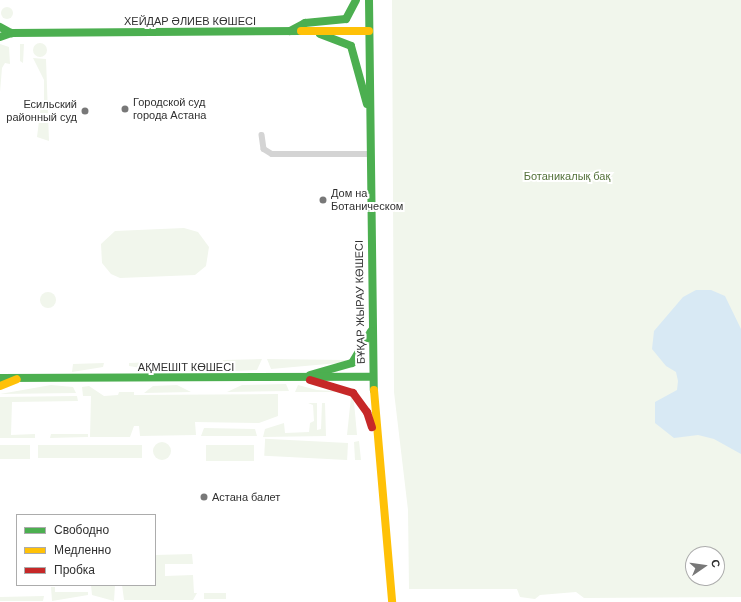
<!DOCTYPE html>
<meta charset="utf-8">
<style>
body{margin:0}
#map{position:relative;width:741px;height:602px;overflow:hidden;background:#fff;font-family:"DM Sans",sans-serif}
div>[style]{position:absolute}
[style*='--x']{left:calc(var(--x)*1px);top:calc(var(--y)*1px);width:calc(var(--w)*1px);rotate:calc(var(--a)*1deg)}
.green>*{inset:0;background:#f1f6ec;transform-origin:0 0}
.round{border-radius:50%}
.water>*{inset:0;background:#d8e9f4}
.street>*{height:5.5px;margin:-2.75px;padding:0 2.75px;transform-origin:2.75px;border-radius:2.75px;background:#d4d4d4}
.fast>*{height:8px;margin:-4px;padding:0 4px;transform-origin:4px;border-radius:4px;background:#4caf50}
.slow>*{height:8px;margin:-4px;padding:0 4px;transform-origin:4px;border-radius:4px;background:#ffc107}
.jam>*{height:8px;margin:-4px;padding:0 4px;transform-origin:4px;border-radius:4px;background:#c62828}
.dots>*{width:11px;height:11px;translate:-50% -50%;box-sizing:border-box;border:2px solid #fff;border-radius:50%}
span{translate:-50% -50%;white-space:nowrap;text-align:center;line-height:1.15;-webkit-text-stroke:4px #fff;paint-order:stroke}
.street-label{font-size:11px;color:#303030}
.poi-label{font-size:11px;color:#303030}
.left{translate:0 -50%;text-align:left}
.right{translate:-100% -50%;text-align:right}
.park-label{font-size:11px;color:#537139}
.legend{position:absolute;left:16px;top:514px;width:140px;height:72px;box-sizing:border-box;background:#fff;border:1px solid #acacac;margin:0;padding:5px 7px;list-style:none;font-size:12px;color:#303030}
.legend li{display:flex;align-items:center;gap:8px;height:20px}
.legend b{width:20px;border:1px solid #acacac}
.north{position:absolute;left:685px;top:546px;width:40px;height:40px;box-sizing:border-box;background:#fff;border:1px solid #acacac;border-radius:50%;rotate:77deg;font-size:11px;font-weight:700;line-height:16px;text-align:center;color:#303030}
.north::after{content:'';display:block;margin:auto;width:14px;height:18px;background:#787878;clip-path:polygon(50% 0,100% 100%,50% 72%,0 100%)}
</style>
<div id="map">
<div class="green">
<i style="clip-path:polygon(evenodd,392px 0,741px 0,741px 597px,584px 598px,576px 592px,540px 595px,535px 599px,520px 597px,517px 589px,409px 589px,408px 510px,394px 392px,392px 0,693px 554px,717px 554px,717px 578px,693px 578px,693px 554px)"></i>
<i class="round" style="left:1px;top:7px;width:12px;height:12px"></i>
<i class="round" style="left:33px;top:43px;width:14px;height:14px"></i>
<i style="clip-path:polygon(0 44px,9px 47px,10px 64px,5px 63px,2px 68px,0 92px)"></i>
<i style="clip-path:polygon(20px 44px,24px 44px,23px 63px,20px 61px)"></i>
<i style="clip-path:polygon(33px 58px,46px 59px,49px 141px,37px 137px,41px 105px,44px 105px,44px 80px)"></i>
<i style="clip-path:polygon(184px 228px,198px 232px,209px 247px,206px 266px,195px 275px,120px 278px,111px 274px,102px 263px,101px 244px,115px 231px)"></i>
<i class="round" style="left:40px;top:292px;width:16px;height:16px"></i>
<i style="clip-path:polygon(262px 359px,257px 370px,236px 371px,223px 364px,223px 360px)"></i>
<i style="clip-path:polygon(267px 359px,348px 360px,350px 362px,271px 369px)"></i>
<i style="clip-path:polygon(157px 362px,153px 370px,129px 366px,129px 363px)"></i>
<i style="clip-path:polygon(104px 363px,103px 367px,72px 372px,73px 364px)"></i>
<i style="clip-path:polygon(286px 384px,289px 391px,227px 392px,242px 385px)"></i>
<i style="clip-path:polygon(51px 385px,73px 387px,76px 393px,0 394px)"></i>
<i style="clip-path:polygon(177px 385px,191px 392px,144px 393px,153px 386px)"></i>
<i style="clip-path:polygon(298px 385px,317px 390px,348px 392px,295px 392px)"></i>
<i style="clip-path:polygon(89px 386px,104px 396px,118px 395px,119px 392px,134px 392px,134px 395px,278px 394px,278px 416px,259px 423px,195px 422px,196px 435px,140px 436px,139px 426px,134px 426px,130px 437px,90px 437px,91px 396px,83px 396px,82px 387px)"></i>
<i style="clip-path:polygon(77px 396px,78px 401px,12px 402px,11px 435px,35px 434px,35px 438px,0 438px,0 397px)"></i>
<i style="clip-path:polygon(351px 397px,354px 402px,357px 435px,347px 435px)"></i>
<i style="clip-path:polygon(308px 403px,317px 403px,317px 430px,321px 429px,322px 403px,325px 403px,326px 436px,263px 437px,265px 429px,284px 423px,285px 433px,309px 432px,310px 423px,314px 421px,313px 405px)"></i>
<i style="clip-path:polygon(204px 428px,255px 429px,257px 436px,201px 436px)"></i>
<i style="clip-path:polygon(51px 434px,88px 434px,88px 437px,50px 438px)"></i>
<i style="clip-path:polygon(359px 441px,361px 460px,355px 460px,354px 442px)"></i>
<i class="round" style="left:153px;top:442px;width:18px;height:18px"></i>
<i style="left:348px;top:443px;width:17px;height:83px;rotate:93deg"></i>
<i style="left:0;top:445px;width:30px;height:14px"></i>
<i style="left:142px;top:445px;width:13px;height:104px;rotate:90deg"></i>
<i style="left:206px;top:445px;width:48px;height:16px"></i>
<i style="clip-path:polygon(192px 554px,193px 564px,165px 564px,165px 576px,193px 575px,194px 593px,197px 593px,193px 600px,124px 600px,122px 585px,155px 585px,155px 555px)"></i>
<i style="clip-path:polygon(91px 585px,115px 585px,114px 601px,92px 595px)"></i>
<i style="clip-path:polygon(51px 587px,55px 587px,55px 592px,88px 592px,88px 595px,52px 601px)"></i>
<i style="left:204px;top:593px;width:22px;height:6px"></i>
<i style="clip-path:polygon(44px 596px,43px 601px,0 601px,0 597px)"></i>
</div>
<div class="water">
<i style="clip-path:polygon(696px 290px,711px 290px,725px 296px,741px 329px,741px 454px,714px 439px,698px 435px,674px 438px,655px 423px,655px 402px,677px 390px,678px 381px,676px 372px,666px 366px,652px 349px,654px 331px,683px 297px)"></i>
</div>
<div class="street">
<i style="--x:262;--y:135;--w:14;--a:82"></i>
<i style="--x:264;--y:149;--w:9;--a:32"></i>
<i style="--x:272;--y:154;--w:97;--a:0"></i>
</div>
<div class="fast">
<i style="--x:369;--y:0;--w:390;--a:89.3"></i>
<i style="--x:0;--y:27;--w:13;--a:29"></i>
<i style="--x:290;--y:31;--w:17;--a:-28"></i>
<i style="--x:305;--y:23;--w:41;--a:-5.6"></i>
<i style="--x:346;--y:19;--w:21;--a:-62"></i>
<i style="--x:320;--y:34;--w:33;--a:21"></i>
<i style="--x:351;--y:46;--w:60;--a:74.6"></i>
<i style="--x:0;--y:37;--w:12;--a:-20"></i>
<i style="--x:11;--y:33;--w:290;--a:-0.4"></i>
<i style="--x:310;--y:375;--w:44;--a:-15.9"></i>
<i style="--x:352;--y:363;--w:37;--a:-59"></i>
<i style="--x:0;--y:378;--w:372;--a:-0.2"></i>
</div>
<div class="slow">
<i style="--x:301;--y:31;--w:68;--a:0"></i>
<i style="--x:0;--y:386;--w:18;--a:-22"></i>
<i style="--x:374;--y:390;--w:213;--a:85.1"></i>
</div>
<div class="jam">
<i style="--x:310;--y:380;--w:45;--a:16.8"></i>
<i style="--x:353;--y:393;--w:24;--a:54"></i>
<i style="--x:367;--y:412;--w:16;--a:72"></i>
</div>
<div class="dots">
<i style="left:125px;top:109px;background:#787878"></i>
<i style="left:85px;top:111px;background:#787878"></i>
<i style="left:323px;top:200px;background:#787878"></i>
<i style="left:204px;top:497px;background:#787878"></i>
</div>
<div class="street-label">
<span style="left:190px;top:21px">ХЕЙДАР ӘЛИЕВ КӨШЕСІ</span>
<span style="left:360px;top:302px;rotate:-91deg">БҰҚАР ЖЫРАУ КӨШЕСІ</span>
<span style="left:186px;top:367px">АҚМЕШІТ КӨШЕСІ</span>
</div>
<div class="poi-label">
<span class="left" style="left:133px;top:109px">Городской суд<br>города Астана</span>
<span class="right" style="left:77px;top:111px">Есильский<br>районный суд</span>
<span class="left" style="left:331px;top:200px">Дом на<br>Ботаническом</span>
<span class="left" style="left:212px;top:497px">Астана балет</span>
</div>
<div class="park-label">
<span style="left:567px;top:176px">Ботаникалық бақ</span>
</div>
<ul class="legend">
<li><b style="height:5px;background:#4caf50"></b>Свободно</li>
<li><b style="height:5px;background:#ffc107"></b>Медленно</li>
<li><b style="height:5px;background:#c62828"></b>Пробка</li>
</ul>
<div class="north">С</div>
</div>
